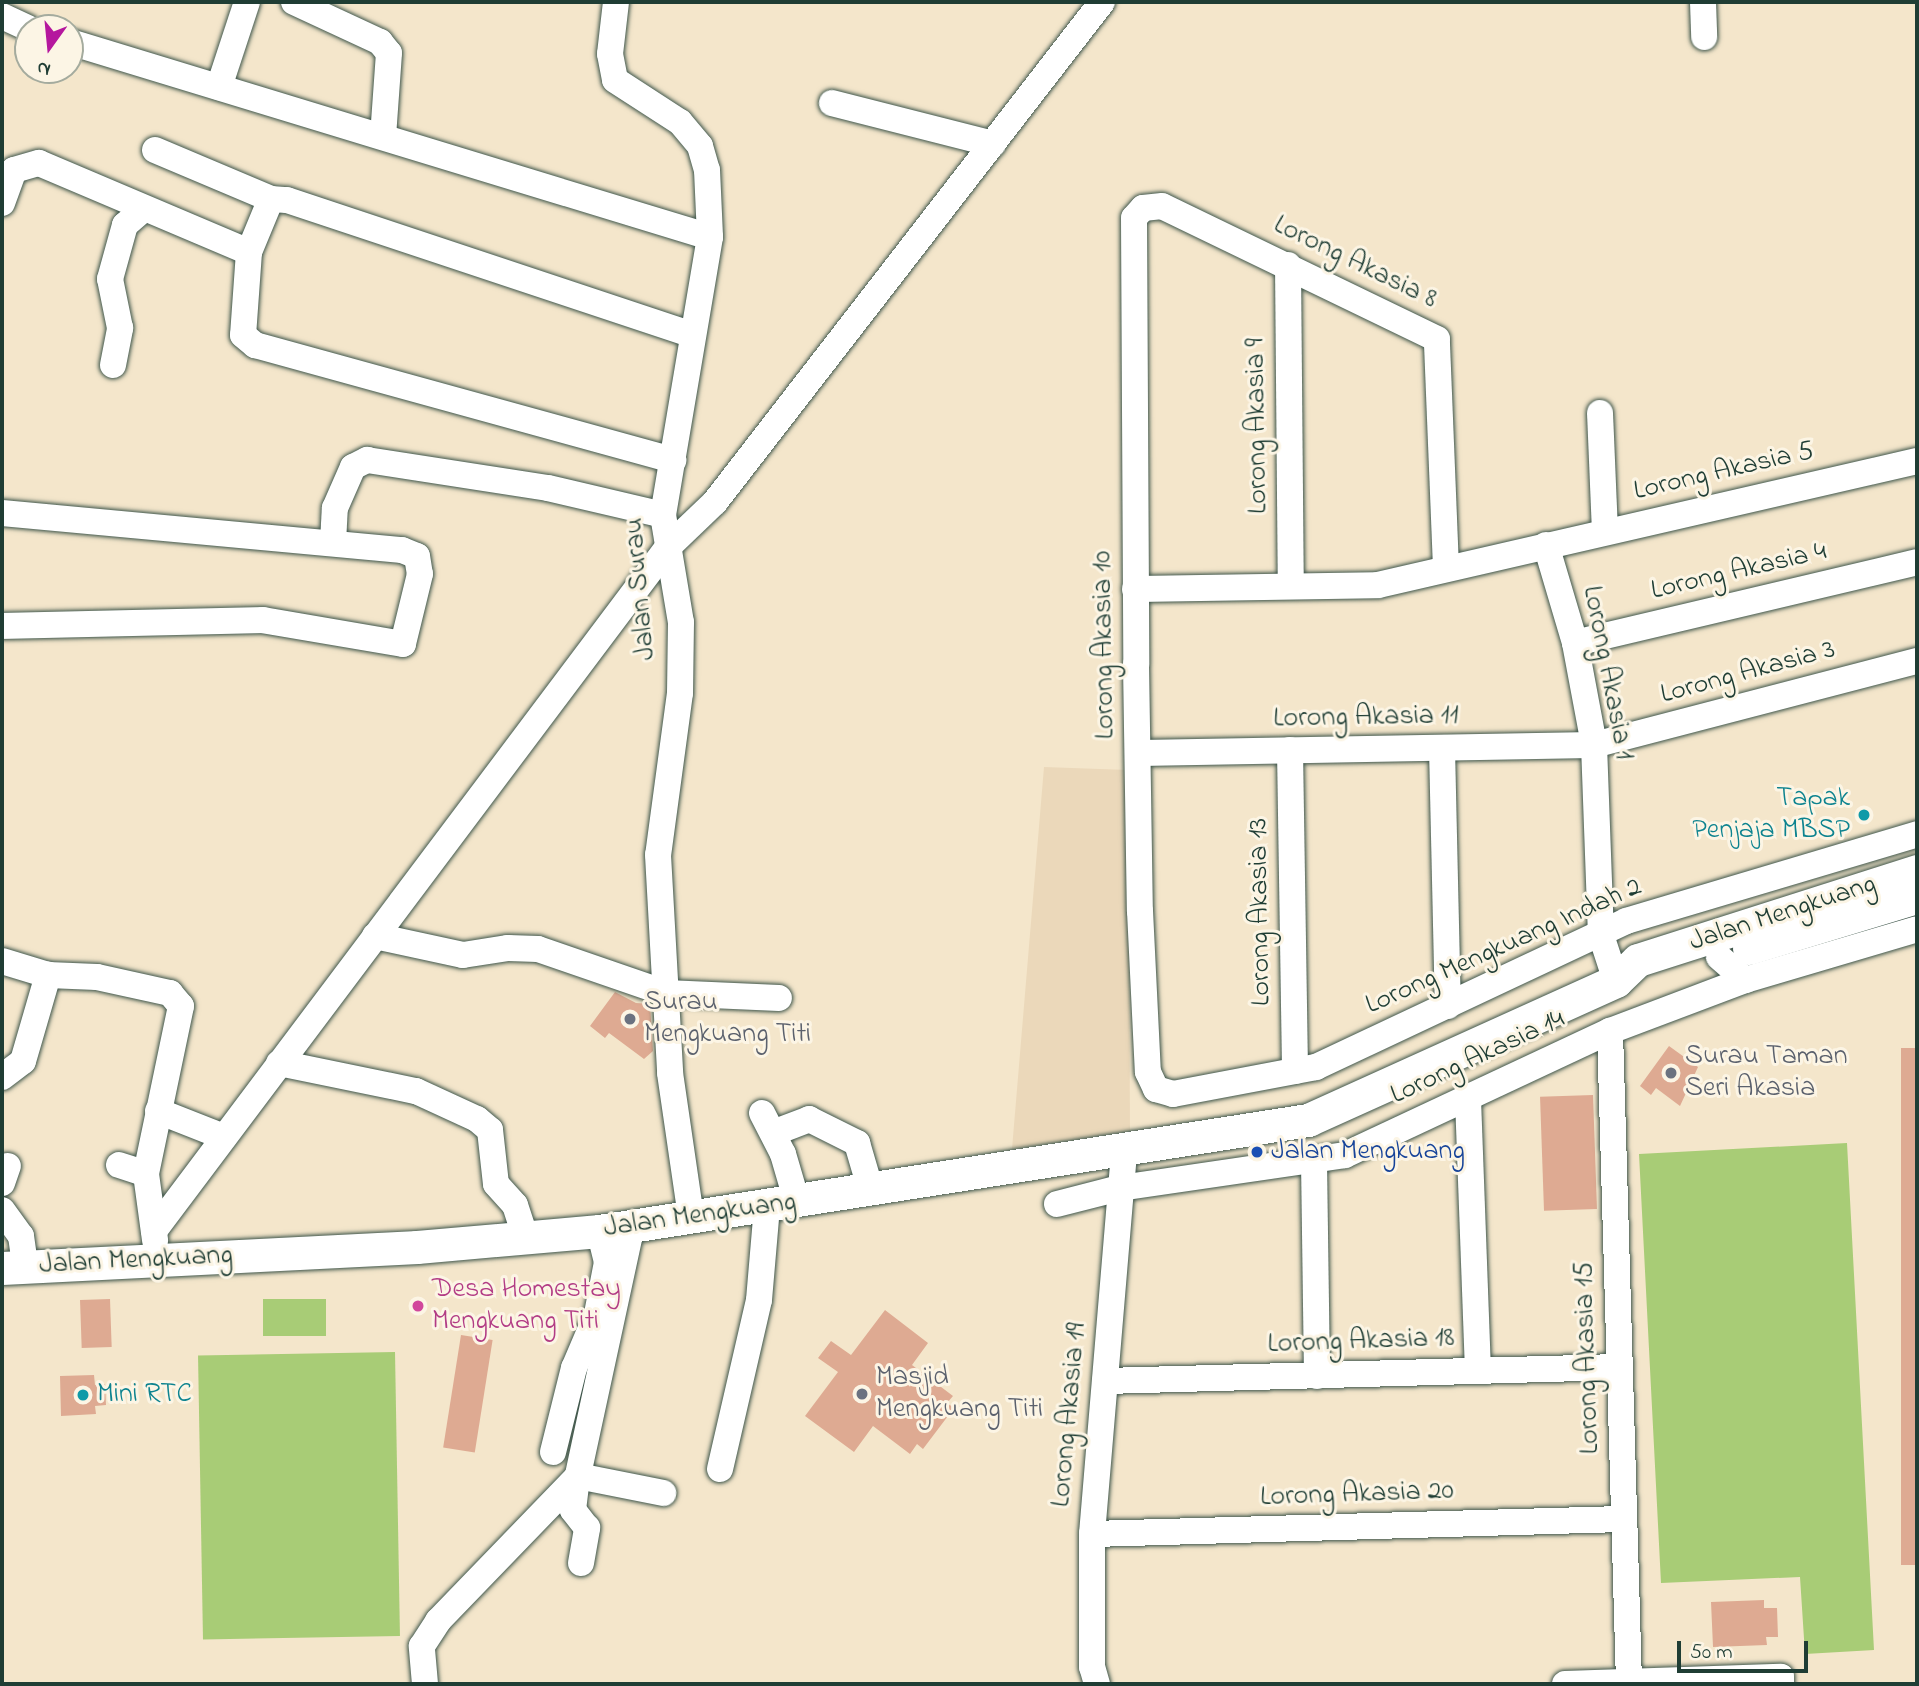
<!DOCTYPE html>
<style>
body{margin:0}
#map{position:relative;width:1919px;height:1686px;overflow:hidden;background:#f4e6cb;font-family:"Indie Flower",sans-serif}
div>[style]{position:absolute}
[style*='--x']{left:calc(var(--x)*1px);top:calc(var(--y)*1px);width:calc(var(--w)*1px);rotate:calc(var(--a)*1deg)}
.built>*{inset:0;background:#ebd8ba}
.green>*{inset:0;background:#a8cc76;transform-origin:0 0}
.building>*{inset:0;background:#deaa92;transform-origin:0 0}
.roads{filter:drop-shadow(0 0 2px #3f564b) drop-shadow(0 0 2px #3f564b)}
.minor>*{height:26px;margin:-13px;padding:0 13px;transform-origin:13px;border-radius:13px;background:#fff}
.major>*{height:33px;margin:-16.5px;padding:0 16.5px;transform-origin:16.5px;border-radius:16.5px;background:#fff}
.dots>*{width:19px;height:19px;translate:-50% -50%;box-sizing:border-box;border:4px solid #fcf5e5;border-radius:50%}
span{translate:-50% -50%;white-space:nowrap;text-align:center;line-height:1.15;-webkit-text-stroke:6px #fcf5e5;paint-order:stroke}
.street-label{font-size:28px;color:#1f3d34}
.culture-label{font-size:28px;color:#0d838f}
.right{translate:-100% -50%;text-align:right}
.left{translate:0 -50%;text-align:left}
.worship-label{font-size:28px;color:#5b616d}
.transit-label{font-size:28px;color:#164399}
.hotel-label{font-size:28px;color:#b23c85}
.frame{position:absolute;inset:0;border:4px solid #1f3d34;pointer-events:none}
.north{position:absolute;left:14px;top:14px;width:70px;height:70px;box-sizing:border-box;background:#fcf5e5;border:2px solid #a4ab9e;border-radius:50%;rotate:195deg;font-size:19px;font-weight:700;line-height:28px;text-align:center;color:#1f3d34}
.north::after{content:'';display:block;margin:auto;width:24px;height:32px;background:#b5179e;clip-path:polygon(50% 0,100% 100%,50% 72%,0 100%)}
.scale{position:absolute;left:1677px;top:1641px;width:131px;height:32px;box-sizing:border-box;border:4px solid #1f3d34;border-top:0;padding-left:9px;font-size:21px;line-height:24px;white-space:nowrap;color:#1f3d34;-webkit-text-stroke:5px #fcf5e5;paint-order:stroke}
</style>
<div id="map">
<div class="built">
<i style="clip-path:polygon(1044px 767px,1128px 770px,1130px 1131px,1012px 1149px)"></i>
</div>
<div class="green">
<i style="clip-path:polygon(1847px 1143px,1874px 1650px,1805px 1654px,1800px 1577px,1661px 1583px,1639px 1154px)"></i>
<i style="left:326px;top:1299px;width:37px;height:63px;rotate:90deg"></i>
<i style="left:395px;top:1352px;width:284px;height:197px;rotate:89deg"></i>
</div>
<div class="building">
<i style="clip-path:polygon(615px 992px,636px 1003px,650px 1004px,653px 1051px,644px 1059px,609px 1033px,605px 1038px,590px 1026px)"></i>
<i style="clip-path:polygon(1669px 1046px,1698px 1067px,1680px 1106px,1656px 1088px,1651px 1095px,1640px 1086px)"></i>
<i style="left:1901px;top:1048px;width:16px;height:517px"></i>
<i style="left:1593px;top:1095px;width:114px;height:53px;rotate:88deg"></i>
<i style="left:110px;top:1299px;width:48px;height:30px;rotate:88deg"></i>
<i style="clip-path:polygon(885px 1310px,928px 1343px,912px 1365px,953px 1396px,947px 1403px,954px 1408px,923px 1449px,917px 1444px,910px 1454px,873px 1426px,854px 1452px,805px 1416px,838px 1372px,818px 1358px,831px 1341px,851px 1355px)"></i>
<i style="left:461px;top:1335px;width:32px;height:114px;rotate:9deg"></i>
<i style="clip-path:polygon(94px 1375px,95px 1385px,105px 1384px,106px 1405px,95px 1406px,96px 1414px,61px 1416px,60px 1376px)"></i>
<i style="clip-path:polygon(1764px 1600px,1764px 1608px,1777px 1608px,1778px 1637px,1766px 1637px,1767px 1645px,1713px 1647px,1711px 1602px)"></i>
</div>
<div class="roads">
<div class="minor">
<i style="--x:294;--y:2;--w:95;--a:24.9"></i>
<i style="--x:380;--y:42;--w:14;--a:51"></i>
<i style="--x:389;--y:53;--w:83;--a:94.1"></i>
<i style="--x:616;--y:2;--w:52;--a:96.6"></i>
<i style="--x:610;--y:54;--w:26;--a:79"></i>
<i style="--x:615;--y:80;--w:77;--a:32.9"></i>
<i style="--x:680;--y:122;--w:31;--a:50"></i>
<i style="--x:700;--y:146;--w:25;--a:74"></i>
<i style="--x:707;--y:170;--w:67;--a:87.4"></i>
<i style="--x:710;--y:237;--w:282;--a:99.6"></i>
<i style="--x:663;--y:515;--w:109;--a:80.5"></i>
<i style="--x:681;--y:622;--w:71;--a:90.8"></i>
<i style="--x:680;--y:693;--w:163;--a:97.7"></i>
<i style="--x:658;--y:855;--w:218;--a:86.8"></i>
<i style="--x:670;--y:1073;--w:146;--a:81.7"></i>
<i style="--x:1703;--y:2;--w:35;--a:88"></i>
<i style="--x:2;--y:16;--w:29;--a:25"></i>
<i style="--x:70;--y:42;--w:669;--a:16.95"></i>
<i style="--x:219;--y:87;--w:89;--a:-71.8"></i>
<i style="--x:832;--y:103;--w:166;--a:14.3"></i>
<i style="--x:155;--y:150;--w:126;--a:22.9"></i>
<i style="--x:2;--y:203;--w:35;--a:-70"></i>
<i style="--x:14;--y:170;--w:26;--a:-16"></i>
<i style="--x:39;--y:163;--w:228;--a:23"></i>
<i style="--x:249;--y:252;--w:57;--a:-67.5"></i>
<i style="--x:271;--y:199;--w:16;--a:4"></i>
<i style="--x:287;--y:200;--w:427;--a:18.4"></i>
<i style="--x:249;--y:252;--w:83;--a:94.1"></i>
<i style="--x:243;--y:335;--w:16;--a:40"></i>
<i style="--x:255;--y:345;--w:434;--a:15.4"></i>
<i style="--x:1288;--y:265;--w:321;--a:89.5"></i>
<i style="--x:113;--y:365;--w:38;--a:-79"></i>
<i style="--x:120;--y:328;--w:50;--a:-101.5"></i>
<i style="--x:110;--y:279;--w:56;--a:-74.5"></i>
<i style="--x:125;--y:225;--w:23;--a:-41"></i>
<i style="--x:1600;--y:413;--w:118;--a:87.6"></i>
<i style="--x:2;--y:513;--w:402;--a:5.3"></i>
<i style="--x:402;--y:550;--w:16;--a:22"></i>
<i style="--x:417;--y:556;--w:18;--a:81"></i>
<i style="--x:420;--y:574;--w:72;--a:103.7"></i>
<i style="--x:403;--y:644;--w:142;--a:-170.3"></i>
<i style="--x:263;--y:620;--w:261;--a:178.7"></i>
<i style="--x:333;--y:543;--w:35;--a:-87"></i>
<i style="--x:335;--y:508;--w:45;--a:-66.3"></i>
<i style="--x:353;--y:467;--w:16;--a:-27"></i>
<i style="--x:367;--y:460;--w:183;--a:8.8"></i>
<i style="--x:548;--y:488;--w:118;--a:13.2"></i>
<i style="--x:1546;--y:545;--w:102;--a:73.5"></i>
<i style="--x:1575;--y:643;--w:104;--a:79.4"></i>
<i style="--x:1594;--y:745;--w:190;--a:87.9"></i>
<i style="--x:1601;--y:935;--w:48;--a:71.9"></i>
<i style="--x:1446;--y:568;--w:229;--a:-92.3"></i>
<i style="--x:1437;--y:339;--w:305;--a:-154.2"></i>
<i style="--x:1162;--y:206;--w:19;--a:174"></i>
<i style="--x:1143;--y:208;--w:13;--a:132"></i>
<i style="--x:1134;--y:218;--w:446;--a:89.7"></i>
<i style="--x:1136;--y:664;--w:247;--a:89.1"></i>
<i style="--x:1140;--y:911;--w:161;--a:87.2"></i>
<i style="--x:1148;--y:1072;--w:19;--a:65"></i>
<i style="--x:1156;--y:1089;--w:18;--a:16"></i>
<i style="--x:1173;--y:1094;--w:146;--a:-10.7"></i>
<i style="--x:1316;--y:1067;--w:343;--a:-25.2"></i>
<i style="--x:1626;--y:921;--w:304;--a:-16.6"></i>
<i style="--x:1135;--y:589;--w:243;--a:-0.9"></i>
<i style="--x:1378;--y:585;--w:553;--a:-12.96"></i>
<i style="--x:1575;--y:643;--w:351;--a:-13.3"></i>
<i style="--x:1442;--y:748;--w:258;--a:88.7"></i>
<i style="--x:1290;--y:750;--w:321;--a:89.1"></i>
<i style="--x:1139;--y:753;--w:455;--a:-1"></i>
<i style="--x:1594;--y:745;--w:334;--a:-14.6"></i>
<i style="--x:375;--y:936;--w:90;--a:12.2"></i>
<i style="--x:463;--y:955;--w:46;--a:-8.8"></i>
<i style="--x:508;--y:948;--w:30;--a:2"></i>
<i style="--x:538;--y:949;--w:135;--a:19"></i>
<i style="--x:666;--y:993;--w:113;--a:2.5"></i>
<i style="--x:1719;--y:957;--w:35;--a:41"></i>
<i style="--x:2;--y:961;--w:48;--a:16.9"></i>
<i style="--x:48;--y:975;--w:49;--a:2.3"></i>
<i style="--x:97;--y:977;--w:75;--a:12.4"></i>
<i style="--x:170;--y:993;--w:17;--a:50"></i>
<i style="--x:181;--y:1006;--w:172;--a:101.8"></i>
<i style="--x:146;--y:1174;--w:67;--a:82.2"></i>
<i style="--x:1610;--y:1031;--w:653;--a:88.33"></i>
<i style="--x:279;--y:1063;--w:140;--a:11.6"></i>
<i style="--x:416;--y:1091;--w:67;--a:24.7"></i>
<i style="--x:477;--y:1119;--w:17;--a:40"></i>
<i style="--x:490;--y:1130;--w:54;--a:83.7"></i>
<i style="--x:496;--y:1184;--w:28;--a:48"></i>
<i style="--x:515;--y:1205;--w:36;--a:72"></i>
<i style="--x:2;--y:1077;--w:26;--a:-37"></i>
<i style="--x:23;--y:1061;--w:90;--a:-73.8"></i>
<i style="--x:1468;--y:1099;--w:270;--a:87.9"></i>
<i style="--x:158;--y:1111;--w:71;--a:21.5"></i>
<i style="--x:762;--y:1113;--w:46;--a:62.9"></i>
<i style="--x:783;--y:1154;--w:50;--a:73.7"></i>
<i style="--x:773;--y:1133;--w:39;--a:-21"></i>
<i style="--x:809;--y:1119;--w:54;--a:26.6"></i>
<i style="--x:857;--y:1143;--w:50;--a:73.7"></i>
<i style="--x:1314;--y:1161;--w:215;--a:89.2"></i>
<i style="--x:119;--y:1165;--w:28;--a:18"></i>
<i style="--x:2;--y:1183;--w:18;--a:-71"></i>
<i style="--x:1057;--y:1204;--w:65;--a:-14.3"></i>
<i style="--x:1120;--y:1188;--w:227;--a:-8.3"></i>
<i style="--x:1345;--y:1155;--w:293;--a:-25.1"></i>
<i style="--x:1610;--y:1031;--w:144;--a:-20.7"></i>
<i style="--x:1745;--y:980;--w:179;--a:-16.5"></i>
<i style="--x:2;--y:1210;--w:32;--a:54"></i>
<i style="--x:21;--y:1236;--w:30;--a:82"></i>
<i style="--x:154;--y:1231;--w:856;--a:-53.08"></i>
<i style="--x:668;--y:547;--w:65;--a:-43.8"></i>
<i style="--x:715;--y:502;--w:632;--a:-52.26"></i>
<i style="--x:1105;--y:1381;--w:515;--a:-1.56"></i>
<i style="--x:553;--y:1452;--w:87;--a:-76"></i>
<i style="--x:574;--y:1368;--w:59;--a:-66.9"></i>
<i style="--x:597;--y:1314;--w:53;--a:-79.1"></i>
<i style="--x:607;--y:1262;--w:32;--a:-104"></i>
<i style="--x:720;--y:1469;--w:173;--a:-77"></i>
<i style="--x:759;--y:1300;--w:93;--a:-85.1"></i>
<i style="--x:1092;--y:1534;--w:532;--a:-1.62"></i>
<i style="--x:581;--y:1563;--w:36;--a:-80"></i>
<i style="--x:587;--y:1528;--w:23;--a:-128"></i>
<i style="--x:573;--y:1510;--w:26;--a:-83"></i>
<i style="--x:576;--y:1484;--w:264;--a:-77.8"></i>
<i style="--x:425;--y:1684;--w:38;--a:-95"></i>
<i style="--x:422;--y:1646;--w:30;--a:-57"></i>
<i style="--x:438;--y:1621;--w:202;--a:-46"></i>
<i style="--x:578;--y:1476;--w:87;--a:11.3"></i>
<i style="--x:1097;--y:1684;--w:18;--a:-106"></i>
<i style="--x:1092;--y:1667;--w:133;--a:-90"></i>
<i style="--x:1092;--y:1534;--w:384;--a:-85.2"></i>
<i style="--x:1565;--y:1684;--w:216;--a:-1.9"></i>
<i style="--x:1781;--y:1677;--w:7;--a:90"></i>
</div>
<div class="major">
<i style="--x:1749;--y:948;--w:176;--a:-16.9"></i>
<i style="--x:2;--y:1268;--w:416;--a:-2.9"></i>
<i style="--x:417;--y:1247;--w:183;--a:-5"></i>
<i style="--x:599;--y:1231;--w:718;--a:-8.9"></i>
<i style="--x:1308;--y:1120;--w:338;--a:-24.3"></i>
<i style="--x:1616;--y:981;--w:30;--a:-44"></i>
<i style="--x:1638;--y:960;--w:293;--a:-17.7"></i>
</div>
</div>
<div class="dots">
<i style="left:1864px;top:815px;background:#0f9aa8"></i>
<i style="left:630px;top:1019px;background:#6b7280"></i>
<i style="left:1671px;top:1073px;background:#6b7280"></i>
<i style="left:1257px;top:1152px;background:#1a4fb4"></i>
<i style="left:418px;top:1306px;background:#d1479c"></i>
<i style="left:862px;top:1394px;background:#6b7280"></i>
<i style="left:83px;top:1395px;background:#0f9aa8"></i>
</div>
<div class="street-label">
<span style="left:1355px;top:263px;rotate:26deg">Lorong Akasia 8</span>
<span style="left:1258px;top:426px;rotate:-91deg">Lorong Akasia 9</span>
<span style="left:1724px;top:472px;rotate:-13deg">Lorong Akasia 5</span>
<span style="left:1739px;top:572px;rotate:-13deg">Lorong Akasia 4</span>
<span style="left:641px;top:589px;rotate:-95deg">Jalan Surau</span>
<span style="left:1105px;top:645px;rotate:-91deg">Lorong Akasia 10</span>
<span style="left:1607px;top:673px;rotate:79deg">Lorong Akasia 1</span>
<span style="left:1748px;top:673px;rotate:-15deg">Lorong Akasia 3</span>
<span style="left:1366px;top:718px;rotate:-1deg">Lorong Akasia 11</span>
<span style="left:1261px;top:912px;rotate:-91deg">Lorong Akasia 13</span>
<span style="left:1783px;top:914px;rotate:-18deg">Jalan Mengkuang</span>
<span style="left:1504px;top:947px;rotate:-24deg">Lorong Mengkuang Indah 2</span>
<span style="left:1478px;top:1058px;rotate:-25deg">Lorong Akasia 14</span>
<span style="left:700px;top:1216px;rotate:-8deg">Jalan Mengkuang</span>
<span style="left:136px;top:1261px;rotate:-3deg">Jalan Mengkuang</span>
<span style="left:1361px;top:1342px;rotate:-2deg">Lorong Akasia 18</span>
<span style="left:1588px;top:1358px;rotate:-92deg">Lorong Akasia 15</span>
<span style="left:1070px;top:1415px;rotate:-85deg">Lorong Akasia 19</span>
<span style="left:1357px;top:1495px;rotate:-2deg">Lorong Akasia 20</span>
</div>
<div class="culture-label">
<span class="right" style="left:1850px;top:815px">Tapak<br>Penjaja MBSP</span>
<span class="left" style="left:97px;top:1395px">Mini RTC</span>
</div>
<div class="worship-label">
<span class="left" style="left:644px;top:1019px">Surau<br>Mengkuang Titi</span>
<span class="left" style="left:1685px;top:1073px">Surau Taman<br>Seri Akasia</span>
<span class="left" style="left:876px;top:1394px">Masjid<br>Mengkuang Titi</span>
</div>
<div class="transit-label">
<span class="left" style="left:1271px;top:1152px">Jalan Mengkuang</span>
</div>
<div class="hotel-label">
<span class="left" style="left:432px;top:1306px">Desa Homestay<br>Mengkuang Titi</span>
</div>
<div class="frame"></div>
<div class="north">N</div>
<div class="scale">50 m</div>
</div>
